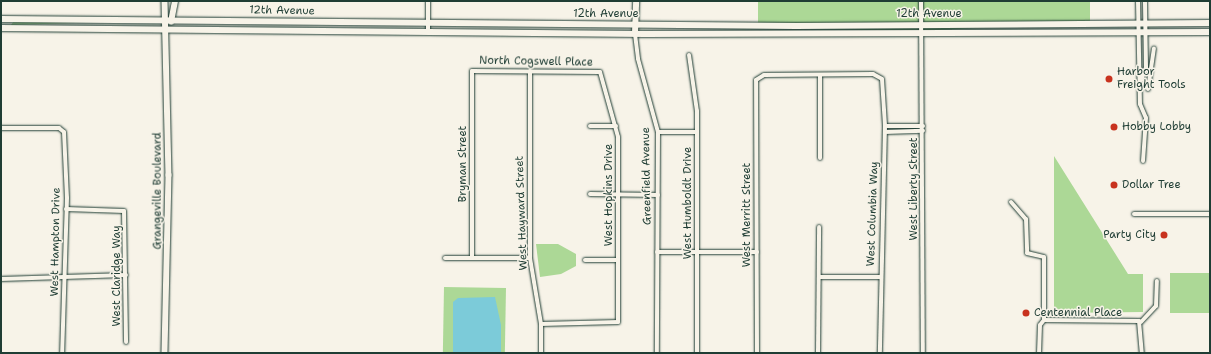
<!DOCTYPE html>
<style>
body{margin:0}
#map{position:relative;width:1211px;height:354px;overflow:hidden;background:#f7f3e8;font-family:"Shantell Sans",sans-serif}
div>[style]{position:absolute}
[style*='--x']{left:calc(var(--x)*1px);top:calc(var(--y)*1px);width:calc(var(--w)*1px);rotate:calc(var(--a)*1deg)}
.green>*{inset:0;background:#acd896;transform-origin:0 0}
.water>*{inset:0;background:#7ccbd9}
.roads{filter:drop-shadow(0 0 1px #1f3d34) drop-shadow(0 0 1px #1f3d34)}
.street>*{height:4px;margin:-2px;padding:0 2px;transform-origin:2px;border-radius:2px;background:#f7f3e8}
.secondary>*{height:5.5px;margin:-2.75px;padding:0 2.75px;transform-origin:2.75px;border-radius:2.75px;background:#f7f3e8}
.dots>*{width:11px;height:11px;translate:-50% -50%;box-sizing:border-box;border:2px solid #f7f3e8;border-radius:50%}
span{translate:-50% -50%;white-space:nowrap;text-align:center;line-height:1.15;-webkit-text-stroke:3px #f7f3e8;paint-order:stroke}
.street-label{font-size:11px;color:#1f3d34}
.poi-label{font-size:11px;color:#1f3d34}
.left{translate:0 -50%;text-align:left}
.right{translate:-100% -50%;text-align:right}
.frame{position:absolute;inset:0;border:2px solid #1f3d34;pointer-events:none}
</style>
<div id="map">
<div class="green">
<i style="clip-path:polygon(758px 1px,1090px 1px,1090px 22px,919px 31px,758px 28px)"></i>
<i style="clip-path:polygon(14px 21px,106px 22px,11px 25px)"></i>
<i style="clip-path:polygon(1054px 156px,1128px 274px,1143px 274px,1143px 312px,1054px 313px)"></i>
<i style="clip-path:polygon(536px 244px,558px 244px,576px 254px,576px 266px,561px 274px,540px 277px)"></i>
<i style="left:1170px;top:273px;width:40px;height:40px"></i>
<i style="left:444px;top:287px;width:62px;height:66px;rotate:1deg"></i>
</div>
<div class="water">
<i style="clip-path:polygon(495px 297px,501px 325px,501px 353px,453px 353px,453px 302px,458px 298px)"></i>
</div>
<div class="roads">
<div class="street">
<i style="--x:921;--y:1;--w:352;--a:89.7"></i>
<i style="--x:1138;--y:1;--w:103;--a:88.9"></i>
<i style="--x:1140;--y:104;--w:15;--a:67"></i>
<i style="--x:1146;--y:118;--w:43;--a:94"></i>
<i style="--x:428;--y:32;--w:31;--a:-90"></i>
<i style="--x:635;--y:34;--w:25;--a:83"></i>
<i style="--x:638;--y:59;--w:76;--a:74.7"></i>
<i style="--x:658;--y:132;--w:221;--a:90.3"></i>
<i style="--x:689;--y:55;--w:57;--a:81.9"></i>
<i style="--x:697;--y:111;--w:242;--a:90"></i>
<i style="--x:530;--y:71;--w:187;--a:90"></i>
<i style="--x:530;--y:258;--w:67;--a:80.5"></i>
<i style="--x:541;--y:324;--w:29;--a:90"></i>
<i style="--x:1140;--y:83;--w:17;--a:-69"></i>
<i style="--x:1146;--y:67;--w:66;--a:-90.9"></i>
<i style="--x:1148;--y:89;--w:41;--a:-81.7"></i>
<i style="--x:590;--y:126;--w:26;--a:0"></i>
<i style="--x:885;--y:126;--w:38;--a:0"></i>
<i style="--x:1;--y:128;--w:58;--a:0"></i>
<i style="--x:59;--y:128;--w:6;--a:39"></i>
<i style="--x:64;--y:132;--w:66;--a:87.4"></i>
<i style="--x:67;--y:198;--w:155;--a:91.8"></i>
<i style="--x:658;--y:132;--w:39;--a:0"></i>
<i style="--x:885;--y:132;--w:38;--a:-2"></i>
<i style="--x:820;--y:158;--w:83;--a:-90"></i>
<i style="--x:590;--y:194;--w:68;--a:0.8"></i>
<i style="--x:1011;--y:202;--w:23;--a:49"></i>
<i style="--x:1026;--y:219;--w:34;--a:88"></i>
<i style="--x:1027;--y:253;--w:17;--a:13"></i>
<i style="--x:1044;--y:257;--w:63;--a:90"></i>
<i style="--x:1044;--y:320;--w:6;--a:129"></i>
<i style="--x:1040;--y:325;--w:28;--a:92"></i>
<i style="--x:66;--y:209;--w:58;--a:2"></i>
<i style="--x:124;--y:211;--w:131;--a:89.1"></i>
<i style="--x:1134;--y:214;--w:76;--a:0"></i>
<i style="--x:657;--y:252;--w:100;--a:0"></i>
<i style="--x:445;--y:258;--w:85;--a:0"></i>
<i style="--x:472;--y:258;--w:187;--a:-90"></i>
<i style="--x:472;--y:71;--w:128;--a:0.4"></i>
<i style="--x:600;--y:72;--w:67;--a:74.5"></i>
<i style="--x:618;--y:137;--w:185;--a:90"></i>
<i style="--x:618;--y:322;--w:77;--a:178.5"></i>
<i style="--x:585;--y:260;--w:33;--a:0"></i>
<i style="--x:819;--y:277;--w:61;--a:0"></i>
<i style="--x:1;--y:279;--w:125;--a:-1.8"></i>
<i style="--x:1044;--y:320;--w:95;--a:0.6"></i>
<i style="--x:1139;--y:321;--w:32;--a:85"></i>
<i style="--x:1141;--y:322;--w:22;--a:-47"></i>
<i style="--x:1156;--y:306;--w:25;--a:-88"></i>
<i style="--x:757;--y:353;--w:273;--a:-90.2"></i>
<i style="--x:756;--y:80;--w:9;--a:-32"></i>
<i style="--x:764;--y:75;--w:109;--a:-0.5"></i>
<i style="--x:873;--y:74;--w:10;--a:29"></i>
<i style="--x:882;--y:79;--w:47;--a:86.3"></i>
<i style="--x:885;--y:126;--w:227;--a:91.3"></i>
<i style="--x:818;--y:353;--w:126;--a:-89.5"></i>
</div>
<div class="secondary">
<i style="--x:165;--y:1;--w:174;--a:88.7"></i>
<i style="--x:169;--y:175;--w:178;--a:91.3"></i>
<i style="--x:1;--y:19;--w:795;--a:0.5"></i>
<i style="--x:796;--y:26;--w:414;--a:-0.4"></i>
<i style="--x:171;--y:22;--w:21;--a:-79"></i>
<i style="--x:1;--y:28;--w:644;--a:0.53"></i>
<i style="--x:645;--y:34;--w:565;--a:-0.2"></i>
<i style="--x:635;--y:34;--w:33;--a:-88"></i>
</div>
</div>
<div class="dots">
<i style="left:1109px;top:79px;background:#c8321e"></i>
<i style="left:1114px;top:127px;background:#c8321e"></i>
<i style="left:1114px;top:185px;background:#c8321e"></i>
<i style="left:1164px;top:235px;background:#c8321e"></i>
<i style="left:1026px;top:313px;background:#c8321e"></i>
</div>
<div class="street-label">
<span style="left:282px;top:11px;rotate:1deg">12th Avenue</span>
<span style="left:606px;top:14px">12th Avenue</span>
<span style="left:929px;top:14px">12th Avenue</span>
<span style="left:536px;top:62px;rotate:1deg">North Cogswell Place</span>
<span style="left:463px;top:164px;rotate:-90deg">Bryman Street</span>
<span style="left:647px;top:176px;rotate:-91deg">Greenfield Avenue</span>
<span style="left:914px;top:189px;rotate:-90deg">West Liberty Street</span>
<span style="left:158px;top:191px;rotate:-90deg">Grangeville Boulevard</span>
<span style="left:609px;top:195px;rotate:-90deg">West Hopkins Drive</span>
<span style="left:688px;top:203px;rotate:-90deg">West Humboldt Drive</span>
<span style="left:522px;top:213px;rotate:-92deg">West Hayward Street</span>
<span style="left:873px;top:214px;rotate:-88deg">West Columbia Way</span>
<span style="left:747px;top:215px;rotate:-90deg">West Merritt Street</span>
<span style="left:56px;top:242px;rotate:-89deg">West Hampton Drive</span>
<span style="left:117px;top:276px;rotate:-90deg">West Claridge Way</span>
</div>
<div class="poi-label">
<span class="left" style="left:1117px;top:79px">Harbor<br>Freight Tools</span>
<span class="left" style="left:1122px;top:127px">Hobby Lobby</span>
<span class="left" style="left:1122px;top:185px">Dollar Tree</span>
<span class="right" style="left:1156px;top:235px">Party City</span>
<span class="left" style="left:1034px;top:313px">Centennial Place</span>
</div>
<div class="frame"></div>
</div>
